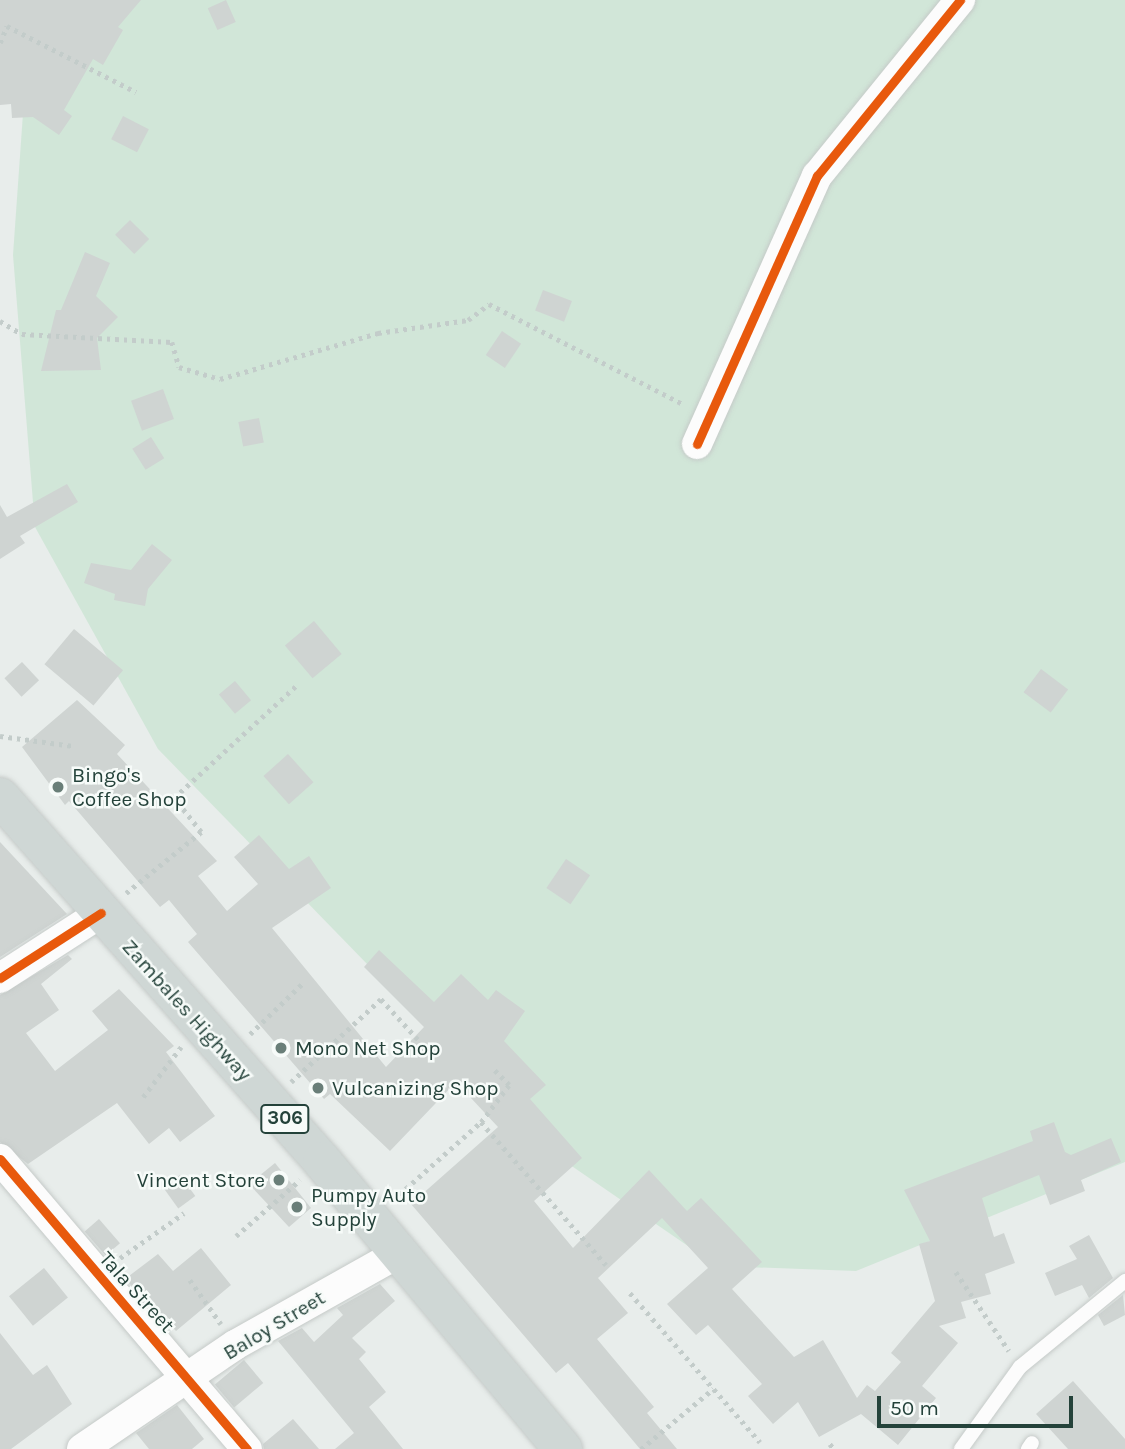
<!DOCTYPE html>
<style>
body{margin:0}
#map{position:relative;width:1125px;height:1449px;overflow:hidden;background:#e8edeb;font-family:Karla,sans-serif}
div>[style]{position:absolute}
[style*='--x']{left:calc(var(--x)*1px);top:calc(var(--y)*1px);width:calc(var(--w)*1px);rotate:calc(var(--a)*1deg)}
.green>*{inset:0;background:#d1e6d8}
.building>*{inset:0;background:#cfd4d2;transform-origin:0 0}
.path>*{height:4.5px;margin-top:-2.25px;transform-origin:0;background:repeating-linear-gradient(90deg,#c3ccca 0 3.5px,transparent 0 8.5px)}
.roads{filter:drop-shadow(0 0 2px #c5cac8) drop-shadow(0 0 2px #c5cac8)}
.lane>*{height:14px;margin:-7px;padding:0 7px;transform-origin:7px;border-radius:7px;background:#fcfcfc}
.street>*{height:30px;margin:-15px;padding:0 15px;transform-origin:15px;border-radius:15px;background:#fcfcfc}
.primary>*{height:38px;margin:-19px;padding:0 19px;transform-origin:19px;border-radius:19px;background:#cfd7d5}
.cycleway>*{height:9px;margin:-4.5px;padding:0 4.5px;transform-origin:4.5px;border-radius:4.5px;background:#e8590c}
.dots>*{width:19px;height:19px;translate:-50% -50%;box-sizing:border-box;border:4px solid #f7fbf9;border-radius:50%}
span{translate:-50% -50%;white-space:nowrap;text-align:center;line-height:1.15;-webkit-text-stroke:5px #f7fbf9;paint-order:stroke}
.shield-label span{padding:2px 5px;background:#f7fbf9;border:2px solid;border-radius:5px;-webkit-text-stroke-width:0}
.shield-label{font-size:19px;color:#24423a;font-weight:700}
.poi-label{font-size:21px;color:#24423a}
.left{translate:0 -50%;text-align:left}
.right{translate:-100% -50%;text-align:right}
.street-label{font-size:21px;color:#24423a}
.scale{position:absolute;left:877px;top:1396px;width:196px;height:32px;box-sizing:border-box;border:4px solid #24423a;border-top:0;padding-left:9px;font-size:21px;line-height:24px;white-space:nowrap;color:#24423a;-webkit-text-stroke:5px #f7fbf9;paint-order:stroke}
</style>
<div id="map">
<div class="green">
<i style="clip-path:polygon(31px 0,1125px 0,1125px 1162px,856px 1271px,717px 1266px,547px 1149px,158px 749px,35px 527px,13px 255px)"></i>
</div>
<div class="building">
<i style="clip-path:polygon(0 0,141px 0,118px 27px,123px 30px,103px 65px,93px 59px,64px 110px,72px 116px,59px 135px,33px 117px,12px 118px,11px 104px,0 105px)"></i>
<i style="left:226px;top:0;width:24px;height:20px;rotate:66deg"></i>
<i style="left:123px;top:116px;width:29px;height:26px;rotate:27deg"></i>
<i style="left:130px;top:220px;width:27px;height:21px;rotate:45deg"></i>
<i style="clip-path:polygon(85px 252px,110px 263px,96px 296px,118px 317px,97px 338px,101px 370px,41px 371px,56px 310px,61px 310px)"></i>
<i style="left:543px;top:290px;width:31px;height:22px;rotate:21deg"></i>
<i style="left:502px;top:331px;width:23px;height:29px;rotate:34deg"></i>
<i style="left:163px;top:389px;width:32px;height:34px;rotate:70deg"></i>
<i style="left:259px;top:418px;width:25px;height:21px;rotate:79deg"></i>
<i style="left:151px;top:437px;width:25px;height:22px;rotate:58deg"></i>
<i style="clip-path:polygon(67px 484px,78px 502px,20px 536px,25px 543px,0 559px,0 505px,7px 517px)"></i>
<i style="clip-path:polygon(152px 544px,172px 560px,148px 589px,145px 606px,114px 600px,115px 594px,84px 583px,91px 563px,131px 570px)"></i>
<i style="left:314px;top:621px;width:43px;height:38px;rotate:50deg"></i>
<i style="left:74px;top:629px;width:64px;height:46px;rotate:40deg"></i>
<i style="left:22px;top:662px;width:25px;height:24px;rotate:47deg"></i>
<i style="left:1041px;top:669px;width:34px;height:29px;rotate:37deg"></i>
<i style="left:235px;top:681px;width:25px;height:21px;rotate:50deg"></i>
<i style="clip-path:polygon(77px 700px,125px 745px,117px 754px,217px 861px,198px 876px,227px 911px,258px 884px,234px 857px,259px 835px,289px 869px,309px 856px,331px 888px,272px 928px,386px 1067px,424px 1027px,364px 967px,379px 950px,434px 1002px,461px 974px,488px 1000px,496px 990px,525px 1011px,504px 1041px,546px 1085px,530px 1099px,582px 1158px,534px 1201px,573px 1248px,649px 1170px,687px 1211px,701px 1198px,734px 1232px,762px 1262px,732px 1289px,794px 1357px,823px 1340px,857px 1398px,867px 1385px,875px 1391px,901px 1362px,891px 1353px,935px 1301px,919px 1244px,930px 1241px,904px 1190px,1033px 1141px,1030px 1131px,1054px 1122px,1065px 1152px,1071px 1155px,1111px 1138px,1121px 1162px,1081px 1180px,1085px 1191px,1050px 1205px,1039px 1175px,982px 1198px,994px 1237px,1004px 1233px,1015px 1263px,985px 1274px,991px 1294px,961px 1302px,966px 1318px,939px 1326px,958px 1343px,922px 1386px,936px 1398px,898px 1445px,861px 1414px,819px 1437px,798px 1402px,773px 1424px,748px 1396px,762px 1384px,708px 1325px,696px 1335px,667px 1304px,708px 1268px,662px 1218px,598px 1278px,628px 1313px,597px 1339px,654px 1407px,647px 1413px,677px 1449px,640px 1449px,568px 1363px,556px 1373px,411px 1204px,498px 1127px,456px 1082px,390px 1151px,330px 1094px,324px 1099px,188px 942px,197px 934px,169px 900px,160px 907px,69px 801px,65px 805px,22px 747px)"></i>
<i style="left:288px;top:754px;width:38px;height:33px;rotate:48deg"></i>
<i style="clip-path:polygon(0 842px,67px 914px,0 957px)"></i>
<i style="left:566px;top:859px;width:29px;height:35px;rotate:34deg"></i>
<i style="clip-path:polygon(68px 955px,72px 959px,41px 984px,59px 1010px,26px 1033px,55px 1071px,108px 1030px,92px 1011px,119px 989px,174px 1046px,166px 1052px,215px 1116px,180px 1142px,169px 1128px,149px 1144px,117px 1103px,28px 1164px,0 1142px,0 995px)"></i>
<i style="clip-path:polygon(275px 1163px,311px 1208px,289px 1227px,249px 1184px)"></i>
<i style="left:180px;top:1175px;width:26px;height:21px;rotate:54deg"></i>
<i style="left:99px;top:1219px;width:32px;height:19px;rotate:49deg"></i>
<i style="clip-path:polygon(1089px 1235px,1113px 1278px,1089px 1298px,1082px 1285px,1055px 1296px,1045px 1273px,1077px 1259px,1069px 1246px)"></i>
<i style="clip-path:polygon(201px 1248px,231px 1285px,176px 1331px,125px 1279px,158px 1254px,173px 1271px)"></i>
<i style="left:44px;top:1268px;width:38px;height:45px;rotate:51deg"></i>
<i style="clip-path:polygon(380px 1284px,395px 1301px,352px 1338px,366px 1352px,359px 1359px,386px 1392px,369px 1407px,403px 1449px,335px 1449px,354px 1433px,278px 1341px,302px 1328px,314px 1342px,343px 1315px,337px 1308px)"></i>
<i style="clip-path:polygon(1123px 1295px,1125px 1315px,1104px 1326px,1098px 1315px)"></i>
<i style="clip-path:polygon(0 1333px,33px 1375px,47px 1365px,72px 1404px,11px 1449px,0 1449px)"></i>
<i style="left:244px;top:1360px;width:30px;height:38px;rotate:50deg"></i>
<i style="clip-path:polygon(1073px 1381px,1125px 1439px,1125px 1449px,1068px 1449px,1036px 1414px)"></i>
<i style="clip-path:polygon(177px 1405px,204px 1439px,192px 1449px,149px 1449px,136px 1433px)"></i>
<i style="clip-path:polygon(293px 1419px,319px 1449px,264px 1449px,263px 1444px)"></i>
</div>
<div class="path">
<i style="--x:0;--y:43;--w:18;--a:-68"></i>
<i style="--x:7;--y:26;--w:145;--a:27.1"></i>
<i style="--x:0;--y:321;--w:26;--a:31"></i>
<i style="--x:22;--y:334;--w:150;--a:3.1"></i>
<i style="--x:172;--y:342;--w:26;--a:74"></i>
<i style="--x:179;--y:367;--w:43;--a:16.3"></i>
<i style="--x:220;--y:379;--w:165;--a:-16.2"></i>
<i style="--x:378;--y:333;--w:91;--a:-8.2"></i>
<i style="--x:468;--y:320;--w:26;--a:-37"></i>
<i style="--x:489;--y:304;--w:220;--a:27.3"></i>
<i style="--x:0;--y:736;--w:74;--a:7.8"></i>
<i style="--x:126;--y:893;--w:97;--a:-39.1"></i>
<i style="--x:201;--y:832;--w:43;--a:-128.5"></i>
<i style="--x:174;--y:798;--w:168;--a:-42.6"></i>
<i style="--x:250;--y:1034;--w:75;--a:-43.9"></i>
<i style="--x:291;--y:1082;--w:122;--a:-42.7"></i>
<i style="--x:381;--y:999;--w:65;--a:47.5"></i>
<i style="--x:143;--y:1097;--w:63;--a:-52.8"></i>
<i style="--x:481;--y:1122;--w:190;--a:48.8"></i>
<i style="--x:393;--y:1200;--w:118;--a:-41.6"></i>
<i style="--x:481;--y:1122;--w:46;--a:-52.9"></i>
<i style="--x:509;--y:1085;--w:23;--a:-135"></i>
<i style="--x:236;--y:1236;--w:85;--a:-41.2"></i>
<i style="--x:120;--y:1258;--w:78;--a:-35.1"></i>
<i style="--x:956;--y:1272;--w:95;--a:56.1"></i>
<i style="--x:190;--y:1280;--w:54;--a:54.8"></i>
<i style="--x:630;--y:1293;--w:198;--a:48.9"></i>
<i style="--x:830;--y:1444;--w:6;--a:51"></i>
<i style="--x:641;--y:1449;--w:94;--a:-39.8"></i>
</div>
<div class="roads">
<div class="lane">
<i style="--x:961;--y:1449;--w:101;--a:-54.3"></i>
<i style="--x:1020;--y:1367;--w:136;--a:-39.3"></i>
<i style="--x:1028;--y:1449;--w:7;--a:-56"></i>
</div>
<div class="street">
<i style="--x:697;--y:444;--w:294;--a:-65.9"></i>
<i style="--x:817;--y:176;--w:227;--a:-50.9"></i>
<i style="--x:0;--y:978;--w:120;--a:-32.8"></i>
<i style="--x:0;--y:1159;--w:381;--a:49.6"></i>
<i style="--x:82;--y:1449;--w:185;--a:-34.2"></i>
<i style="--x:235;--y:1345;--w:188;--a:-29.3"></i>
</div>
<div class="primary">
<i style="--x:0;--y:797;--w:486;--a:48.5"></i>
<i style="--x:322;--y:1161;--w:376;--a:50.1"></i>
</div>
</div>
<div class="cycleway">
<i style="--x:697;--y:444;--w:294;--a:-65.9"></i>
<i style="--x:817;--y:176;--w:227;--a:-50.9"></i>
<i style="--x:0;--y:978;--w:120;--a:-32.8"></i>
<i style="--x:0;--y:1159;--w:381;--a:49.6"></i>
</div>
<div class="dots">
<i style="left:58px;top:787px;background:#697e78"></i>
<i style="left:281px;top:1048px;background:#697e78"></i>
<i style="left:318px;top:1088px;background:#697e78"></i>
<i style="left:279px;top:1180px;background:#697e78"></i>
<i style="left:297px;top:1207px;background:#697e78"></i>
</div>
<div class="shield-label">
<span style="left:285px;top:1119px">306</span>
</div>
<div class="poi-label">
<span class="left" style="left:72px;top:787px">Bingo's<br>Coffee Shop</span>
<span class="left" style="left:295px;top:1048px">Mono Net Shop</span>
<span class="left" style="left:332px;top:1088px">Vulcanizing Shop</span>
<span class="right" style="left:265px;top:1180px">Vincent Store</span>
<span class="left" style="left:311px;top:1207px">Pumpy Auto<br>Supply</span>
</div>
<div class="street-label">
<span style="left:187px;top:1010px;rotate:48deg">Zambales Highway</span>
<span style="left:137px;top:1292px;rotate:48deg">Tala Street</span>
<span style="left:274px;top:1325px;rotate:-31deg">Baloy Street</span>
</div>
<div class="scale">50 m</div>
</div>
